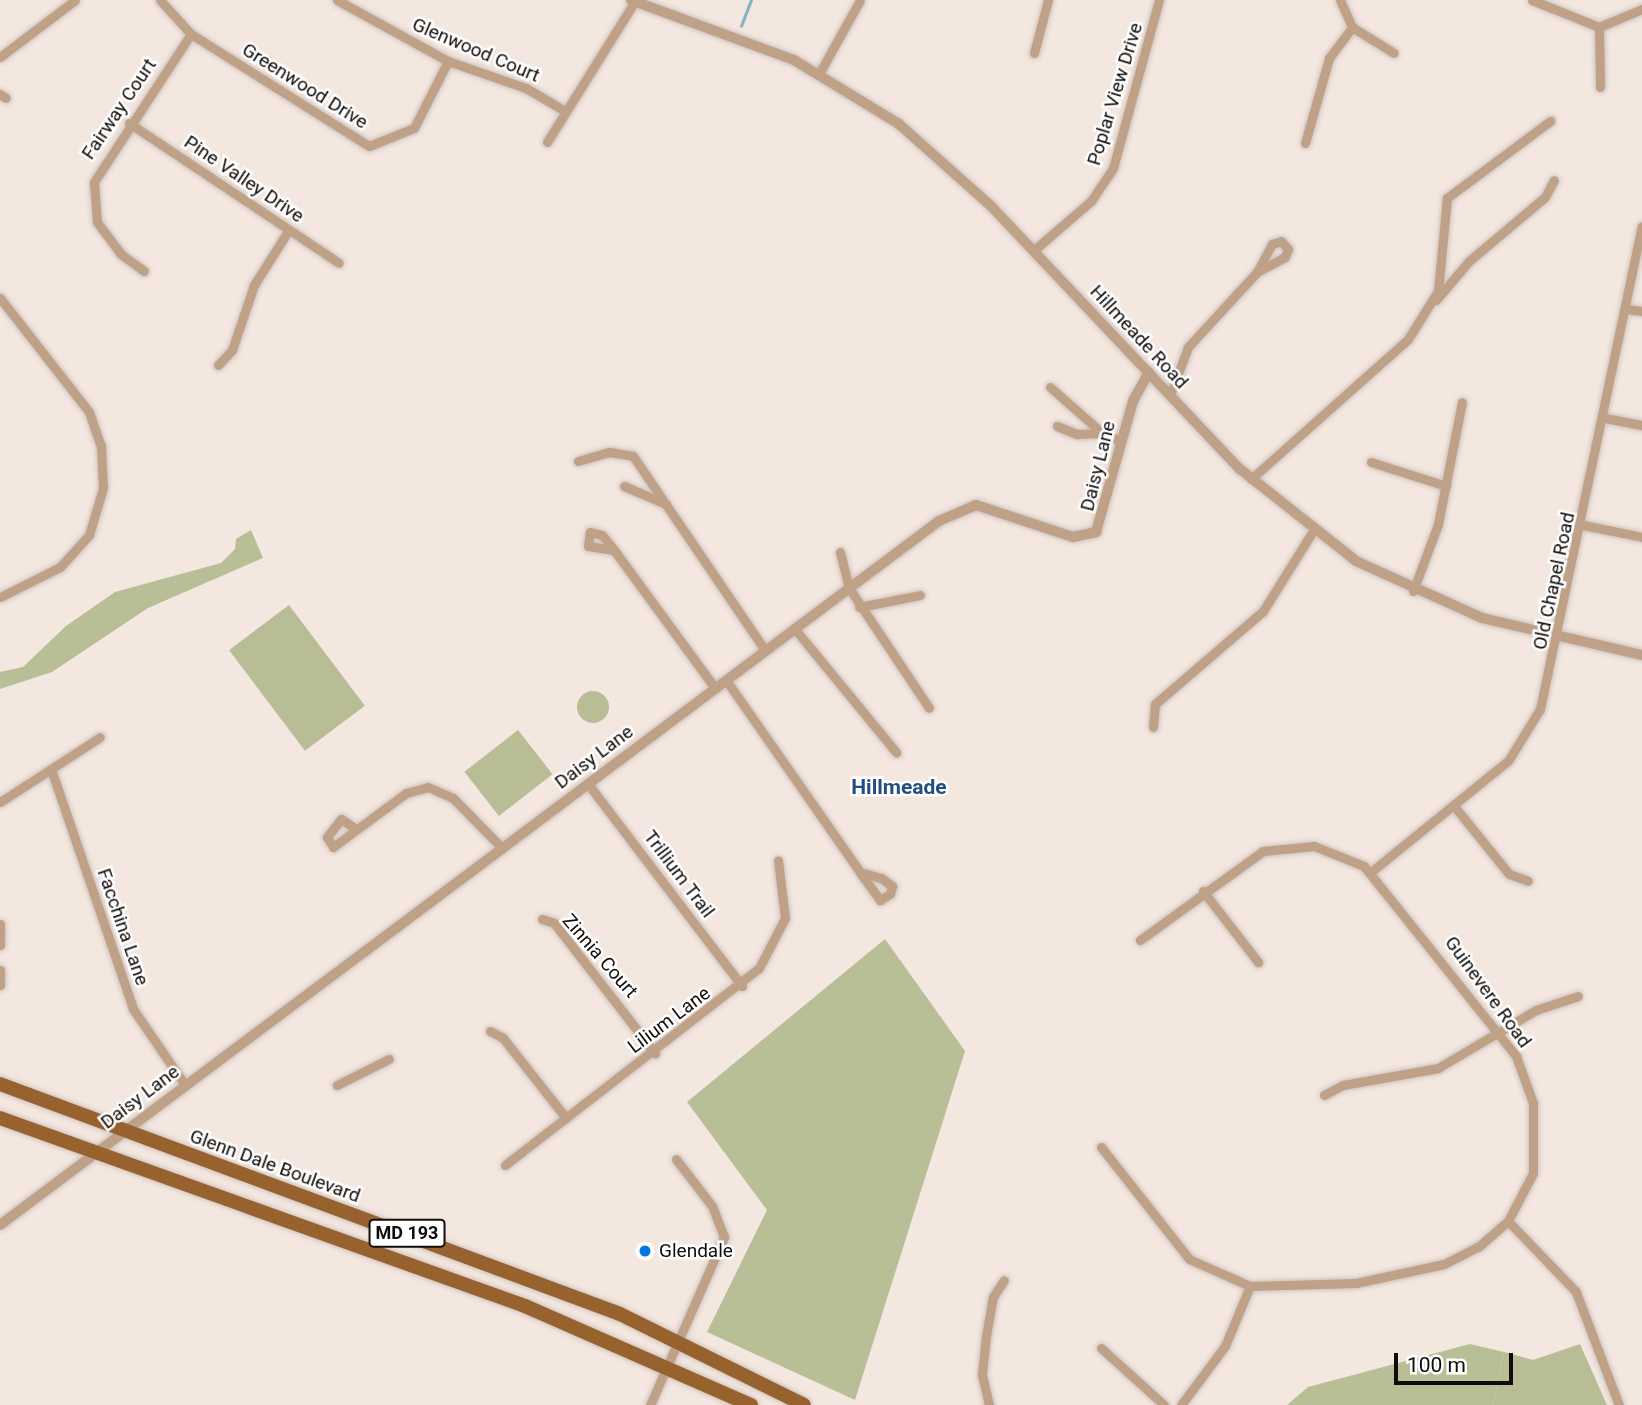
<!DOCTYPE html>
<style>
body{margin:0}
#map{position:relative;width:1642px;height:1405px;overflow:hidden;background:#f3e7e0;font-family:Roboto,sans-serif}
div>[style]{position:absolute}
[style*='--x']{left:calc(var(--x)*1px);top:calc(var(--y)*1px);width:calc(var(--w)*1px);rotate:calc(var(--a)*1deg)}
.green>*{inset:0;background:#b8bd96;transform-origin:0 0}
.round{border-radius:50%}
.forest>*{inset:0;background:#b8be96}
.stream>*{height:2.5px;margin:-1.25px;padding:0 1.25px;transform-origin:1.25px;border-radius:1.25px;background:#83b5bf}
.roads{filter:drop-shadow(0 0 2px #cfc4be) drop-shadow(0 0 2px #cfc4be)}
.minor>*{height:9px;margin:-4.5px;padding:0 4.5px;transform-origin:4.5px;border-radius:4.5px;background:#bfa187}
.tertiary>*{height:10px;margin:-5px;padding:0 5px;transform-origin:5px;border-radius:5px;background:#bfa187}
.primary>*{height:14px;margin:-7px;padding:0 7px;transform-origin:7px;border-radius:7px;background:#98622e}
.dots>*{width:19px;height:19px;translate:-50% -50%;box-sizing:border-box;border:4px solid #fff;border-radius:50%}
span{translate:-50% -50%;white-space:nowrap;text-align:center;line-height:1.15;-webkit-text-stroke:5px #fff;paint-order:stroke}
.shield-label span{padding:2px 5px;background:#fff;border:2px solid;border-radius:5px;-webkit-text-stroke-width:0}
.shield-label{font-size:18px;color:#100c0a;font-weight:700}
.street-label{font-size:19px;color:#100c0a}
.poi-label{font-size:19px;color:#100c0a}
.left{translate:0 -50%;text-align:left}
.neighbourhood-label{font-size:21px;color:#214f83;font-weight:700}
.scale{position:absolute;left:1394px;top:1353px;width:119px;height:32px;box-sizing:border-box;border:4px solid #100c0a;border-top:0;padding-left:9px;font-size:21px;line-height:24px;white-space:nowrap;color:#100c0a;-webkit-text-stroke:5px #fff;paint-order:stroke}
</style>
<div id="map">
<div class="green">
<i style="left:289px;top:605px;width:126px;height:75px;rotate:53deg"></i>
<i class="round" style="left:577px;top:691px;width:32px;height:32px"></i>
<i style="left:518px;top:730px;width:56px;height:68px;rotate:52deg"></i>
<i style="clip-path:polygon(1580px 1344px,1607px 1405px,1493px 1405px,1504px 1352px,1533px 1360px)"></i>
</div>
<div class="forest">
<i style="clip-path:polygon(251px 530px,263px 558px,148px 608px,52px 672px,0 689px,0 672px,23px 667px,66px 626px,115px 592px,221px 563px,235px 549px,236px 539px)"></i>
<i style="clip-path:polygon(885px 939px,965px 1051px,855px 1400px,707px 1332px,767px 1210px,687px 1102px)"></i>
<i style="clip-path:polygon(1470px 1344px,1504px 1352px,1493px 1405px,1287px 1405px,1308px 1387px)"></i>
</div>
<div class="stream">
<i style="--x:741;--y:26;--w:28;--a:-69"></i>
</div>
<div class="roads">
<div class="minor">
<i style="--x:160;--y:0;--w:46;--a:47.6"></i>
<i style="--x:191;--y:34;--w:210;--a:32.2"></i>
<i style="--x:369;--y:146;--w:48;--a:-21.8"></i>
<i style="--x:414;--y:128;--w:75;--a:-63.1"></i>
<i style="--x:337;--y:0;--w:127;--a:28.8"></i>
<i style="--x:448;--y:61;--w:83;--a:19.1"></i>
<i style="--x:526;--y:88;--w:45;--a:30.5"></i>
<i style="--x:1340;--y:0;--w:30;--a:66"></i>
<i style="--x:1352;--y:27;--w:49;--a:31.8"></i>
<i style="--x:1532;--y:0;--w:72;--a:21.9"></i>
<i style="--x:1599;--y:27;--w:47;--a:-22.7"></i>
<i style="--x:1599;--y:27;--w:60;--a:89"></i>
<i style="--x:1034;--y:53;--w:55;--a:-75.2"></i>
<i style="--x:0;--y:57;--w:94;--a:-37.2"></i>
<i style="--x:820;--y:72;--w:82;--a:-60.9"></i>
<i style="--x:0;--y:94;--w:7;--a:34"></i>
<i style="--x:129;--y:123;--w:252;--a:33.7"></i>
<i style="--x:547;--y:142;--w:166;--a:-58"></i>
<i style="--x:1305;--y:143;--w:88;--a:-74.2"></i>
<i style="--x:1329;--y:58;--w:39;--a:-53"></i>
<i style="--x:1281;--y:241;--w:11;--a:49"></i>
<i style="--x:1288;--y:249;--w:9;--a:111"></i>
<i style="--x:1285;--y:257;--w:32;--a:152"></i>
<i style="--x:1257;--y:272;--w:32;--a:-62"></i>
<i style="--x:1272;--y:244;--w:9;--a:-18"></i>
<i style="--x:1033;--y:251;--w:77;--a:-40.8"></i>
<i style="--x:1091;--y:201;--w:40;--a:-56"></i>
<i style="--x:1113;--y:168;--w:174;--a:-74.7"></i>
<i style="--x:144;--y:271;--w:29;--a:-144"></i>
<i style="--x:121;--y:254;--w:40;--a:-127"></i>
<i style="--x:97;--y:222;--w:40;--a:-94.3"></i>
<i style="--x:94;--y:182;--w:177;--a:-56.8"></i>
<i style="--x:0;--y:298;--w:145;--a:52"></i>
<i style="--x:89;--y:412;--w:36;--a:71"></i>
<i style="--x:101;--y:446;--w:42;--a:87.3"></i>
<i style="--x:103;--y:488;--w:49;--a:106.6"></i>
<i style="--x:89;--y:535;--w:43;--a:132.2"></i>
<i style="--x:60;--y:567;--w:67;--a:153.4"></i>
<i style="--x:1436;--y:300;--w:51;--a:-49.8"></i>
<i style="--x:1469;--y:261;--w:99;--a:-40.1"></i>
<i style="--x:1545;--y:197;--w:19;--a:-62"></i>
<i style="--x:1626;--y:309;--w:16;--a:7"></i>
<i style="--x:218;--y:365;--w:21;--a:-47"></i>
<i style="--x:232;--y:350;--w:69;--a:-71.3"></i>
<i style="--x:254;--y:285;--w:64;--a:-57.8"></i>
<i style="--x:1050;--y:387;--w:69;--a:41.5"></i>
<i style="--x:1102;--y:433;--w:21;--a:23"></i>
<i style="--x:1170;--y:395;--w:51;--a:-69.4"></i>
<i style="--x:1188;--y:347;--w:102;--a:-47.4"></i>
<i style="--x:1605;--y:418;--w:38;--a:11"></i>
<i style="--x:1057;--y:426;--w:22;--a:22"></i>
<i style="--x:1077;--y:434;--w:25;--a:-2"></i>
<i style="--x:578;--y:461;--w:32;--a:-16"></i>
<i style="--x:609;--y:452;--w:24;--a:9"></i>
<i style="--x:633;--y:456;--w:235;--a:55.8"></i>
<i style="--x:1371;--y:462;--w:79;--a:17.7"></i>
<i style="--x:1251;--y:479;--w:210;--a:-41.7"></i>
<i style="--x:1408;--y:339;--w:57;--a:-58"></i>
<i style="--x:1438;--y:291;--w:93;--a:-84.5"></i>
<i style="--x:1447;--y:198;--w:129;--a:-36.8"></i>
<i style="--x:624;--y:486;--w:46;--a:23.2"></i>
<i style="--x:1583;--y:525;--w:60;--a:11.5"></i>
<i style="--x:590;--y:532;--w:12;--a:14"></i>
<i style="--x:602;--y:535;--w:19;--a:51"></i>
<i style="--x:614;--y:550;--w:26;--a:-171"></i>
<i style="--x:588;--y:546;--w:14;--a:-82"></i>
<i style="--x:614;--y:550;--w:171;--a:53.8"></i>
<i style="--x:840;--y:552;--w:37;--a:76"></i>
<i style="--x:849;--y:588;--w:144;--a:56.3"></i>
<i style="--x:1413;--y:591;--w:72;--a:-69.5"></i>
<i style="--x:1438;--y:524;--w:124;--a:-78.9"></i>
<i style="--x:859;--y:607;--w:62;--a:-11.1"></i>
<i style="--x:794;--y:628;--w:161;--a:50.6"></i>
<i style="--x:726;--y:680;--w:234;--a:55.1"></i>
<i style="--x:1153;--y:727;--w:23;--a:-85"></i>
<i style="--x:1155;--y:704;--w:143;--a:-40.7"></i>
<i style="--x:1263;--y:611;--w:94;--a:-58"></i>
<i style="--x:51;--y:769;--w:254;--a:71.1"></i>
<i style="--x:133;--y:1009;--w:92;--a:55.6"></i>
<i style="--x:588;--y:784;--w:254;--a:52.7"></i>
<i style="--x:0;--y:802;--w:119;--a:-33"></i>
<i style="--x:1454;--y:806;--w:87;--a:51"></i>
<i style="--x:1509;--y:874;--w:20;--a:20"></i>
<i style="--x:356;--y:829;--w:18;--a:-146"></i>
<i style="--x:341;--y:819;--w:23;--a:128"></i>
<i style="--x:327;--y:837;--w:12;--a:59"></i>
<i style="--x:333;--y:847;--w:91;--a:-36.5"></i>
<i style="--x:406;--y:793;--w:23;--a:-15"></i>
<i style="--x:428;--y:787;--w:27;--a:24"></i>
<i style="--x:453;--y:798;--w:70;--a:45.6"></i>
<i style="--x:1372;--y:871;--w:175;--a:-39"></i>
<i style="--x:1508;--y:761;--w:61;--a:-58.4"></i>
<i style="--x:1540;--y:709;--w:493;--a:-78.1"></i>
<i style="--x:860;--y:872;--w:22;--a:16"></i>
<i style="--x:881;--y:878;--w:14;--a:36"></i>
<i style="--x:892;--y:886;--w:8;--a:104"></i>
<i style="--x:890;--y:894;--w:12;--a:149"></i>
<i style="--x:880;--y:900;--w:34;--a:-126"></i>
<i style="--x:1203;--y:891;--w:90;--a:52.2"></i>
<i style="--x:542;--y:919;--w:13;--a:18"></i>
<i style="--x:554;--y:923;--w:165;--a:52.2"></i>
<i style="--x:0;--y:924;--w:21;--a:90"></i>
<i style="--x:0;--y:970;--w:15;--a:90"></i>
<i style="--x:490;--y:1031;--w:15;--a:28"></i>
<i style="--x:503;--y:1038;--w:102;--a:51.8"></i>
<i style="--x:337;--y:1085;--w:58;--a:-26.6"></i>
<i style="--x:1324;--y:1095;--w:21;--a:-28"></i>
<i style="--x:1343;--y:1085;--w:97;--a:-10.1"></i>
<i style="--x:1438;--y:1068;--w:114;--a:-30.6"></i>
<i style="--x:1536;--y:1010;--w:44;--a:-18.4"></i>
<i style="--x:1101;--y:1147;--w:142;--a:51.8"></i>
<i style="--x:1189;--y:1259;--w:67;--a:23.9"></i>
<i style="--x:1250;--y:1286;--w:106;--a:-1.6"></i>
<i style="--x:1356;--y:1283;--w:90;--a:-12.2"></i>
<i style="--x:1444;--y:1264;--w:38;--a:-27"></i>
<i style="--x:1478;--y:1247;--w:40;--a:-41"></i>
<i style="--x:1508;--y:1221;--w:54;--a:-62.5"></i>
<i style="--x:1533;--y:1173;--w:70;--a:-90"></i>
<i style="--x:1533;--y:1103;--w:50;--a:-109.9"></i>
<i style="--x:1516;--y:1056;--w:243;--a:-128.7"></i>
<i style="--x:1364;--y:866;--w:54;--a:-158.2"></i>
<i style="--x:1314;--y:846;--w:51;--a:174.4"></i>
<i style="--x:1263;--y:851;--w:152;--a:144.1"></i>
<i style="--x:505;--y:1165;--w:321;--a:-37.8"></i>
<i style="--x:759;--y:968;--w:56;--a:-62.5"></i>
<i style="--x:785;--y:918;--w:58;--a:-96.9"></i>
<i style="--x:1508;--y:1221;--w:98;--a:46.2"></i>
<i style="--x:1576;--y:1292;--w:121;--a:69.2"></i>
<i style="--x:1101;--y:1348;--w:85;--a:42.1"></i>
<i style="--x:650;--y:1405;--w:184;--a:-66.2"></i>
<i style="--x:724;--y:1237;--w:33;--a:-111"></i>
<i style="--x:712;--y:1206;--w:59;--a:-127.5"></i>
<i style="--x:989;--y:1405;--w:32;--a:-103"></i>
<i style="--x:982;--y:1374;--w:38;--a:-84"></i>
<i style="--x:986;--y:1336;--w:40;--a:-80"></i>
<i style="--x:993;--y:1297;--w:20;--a:-57"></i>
<i style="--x:1181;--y:1405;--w:74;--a:-53.3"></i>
<i style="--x:1225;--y:1346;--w:65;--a:-67.4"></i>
</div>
<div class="tertiary">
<i style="--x:631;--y:0;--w:174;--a:20.2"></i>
<i style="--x:794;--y:60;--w:123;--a:31.4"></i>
<i style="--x:899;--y:124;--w:122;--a:41.7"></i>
<i style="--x:990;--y:205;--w:364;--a:46.6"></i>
<i style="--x:1240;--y:469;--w:148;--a:38.4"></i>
<i style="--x:1356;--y:561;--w:138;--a:24.3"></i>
<i style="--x:1482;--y:618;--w:164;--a:13"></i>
<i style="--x:0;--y:1225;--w:1174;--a:-36.86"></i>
<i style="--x:939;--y:521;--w:40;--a:-23.4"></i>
<i style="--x:976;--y:505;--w:102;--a:18.3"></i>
<i style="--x:1073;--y:537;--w:24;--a:-12"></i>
<i style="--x:1096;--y:532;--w:136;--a:-74.2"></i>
<i style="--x:1133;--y:401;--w:33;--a:-61"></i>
</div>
<div class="primary">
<i style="--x:0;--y:1084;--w:661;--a:20.35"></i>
<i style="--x:620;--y:1314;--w:205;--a:26.3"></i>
<i style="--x:0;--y:1118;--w:558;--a:19.7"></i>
<i style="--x:525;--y:1306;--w:247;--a:23.7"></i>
</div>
</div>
<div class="dots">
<i style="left:645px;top:1251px;background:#0278df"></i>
</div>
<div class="shield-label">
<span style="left:407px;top:1233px">MD 193</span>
</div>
<div class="street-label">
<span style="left:476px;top:50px;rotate:23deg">Glenwood Court</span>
<span style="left:305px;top:86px;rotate:32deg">Greenwood Drive</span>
<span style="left:1115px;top:94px;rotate:-73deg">Poplar View Drive</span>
<span style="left:119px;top:109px;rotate:-56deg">Fairway Court</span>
<span style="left:244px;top:179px;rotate:34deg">Pine Valley Drive</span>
<span style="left:1139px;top:337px;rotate:47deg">Hillmeade Road</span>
<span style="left:1098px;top:466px;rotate:-76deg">Daisy Lane</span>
<span style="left:1554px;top:581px;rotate:-78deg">Old Chapel Road</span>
<span style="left:594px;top:757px;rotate:-37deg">Daisy Lane</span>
<span style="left:679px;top:874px;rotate:53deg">Trillium Trail</span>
<span style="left:123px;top:927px;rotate:71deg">Facchina Lane</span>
<span style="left:600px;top:956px;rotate:49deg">Zinnia Court</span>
<span style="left:1488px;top:992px;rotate:54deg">Guinevere Road</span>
<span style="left:669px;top:1020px;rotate:-37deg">Lilium Lane</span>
<span style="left:140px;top:1097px;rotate:-37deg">Daisy Lane</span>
<span style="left:275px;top:1166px;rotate:20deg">Glenn Dale Boulevard</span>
</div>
<div class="poi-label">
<span class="left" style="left:659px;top:1251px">Glendale</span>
</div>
<div class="neighbourhood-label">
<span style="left:899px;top:787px">Hillmeade</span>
</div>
<div class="scale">100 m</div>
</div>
